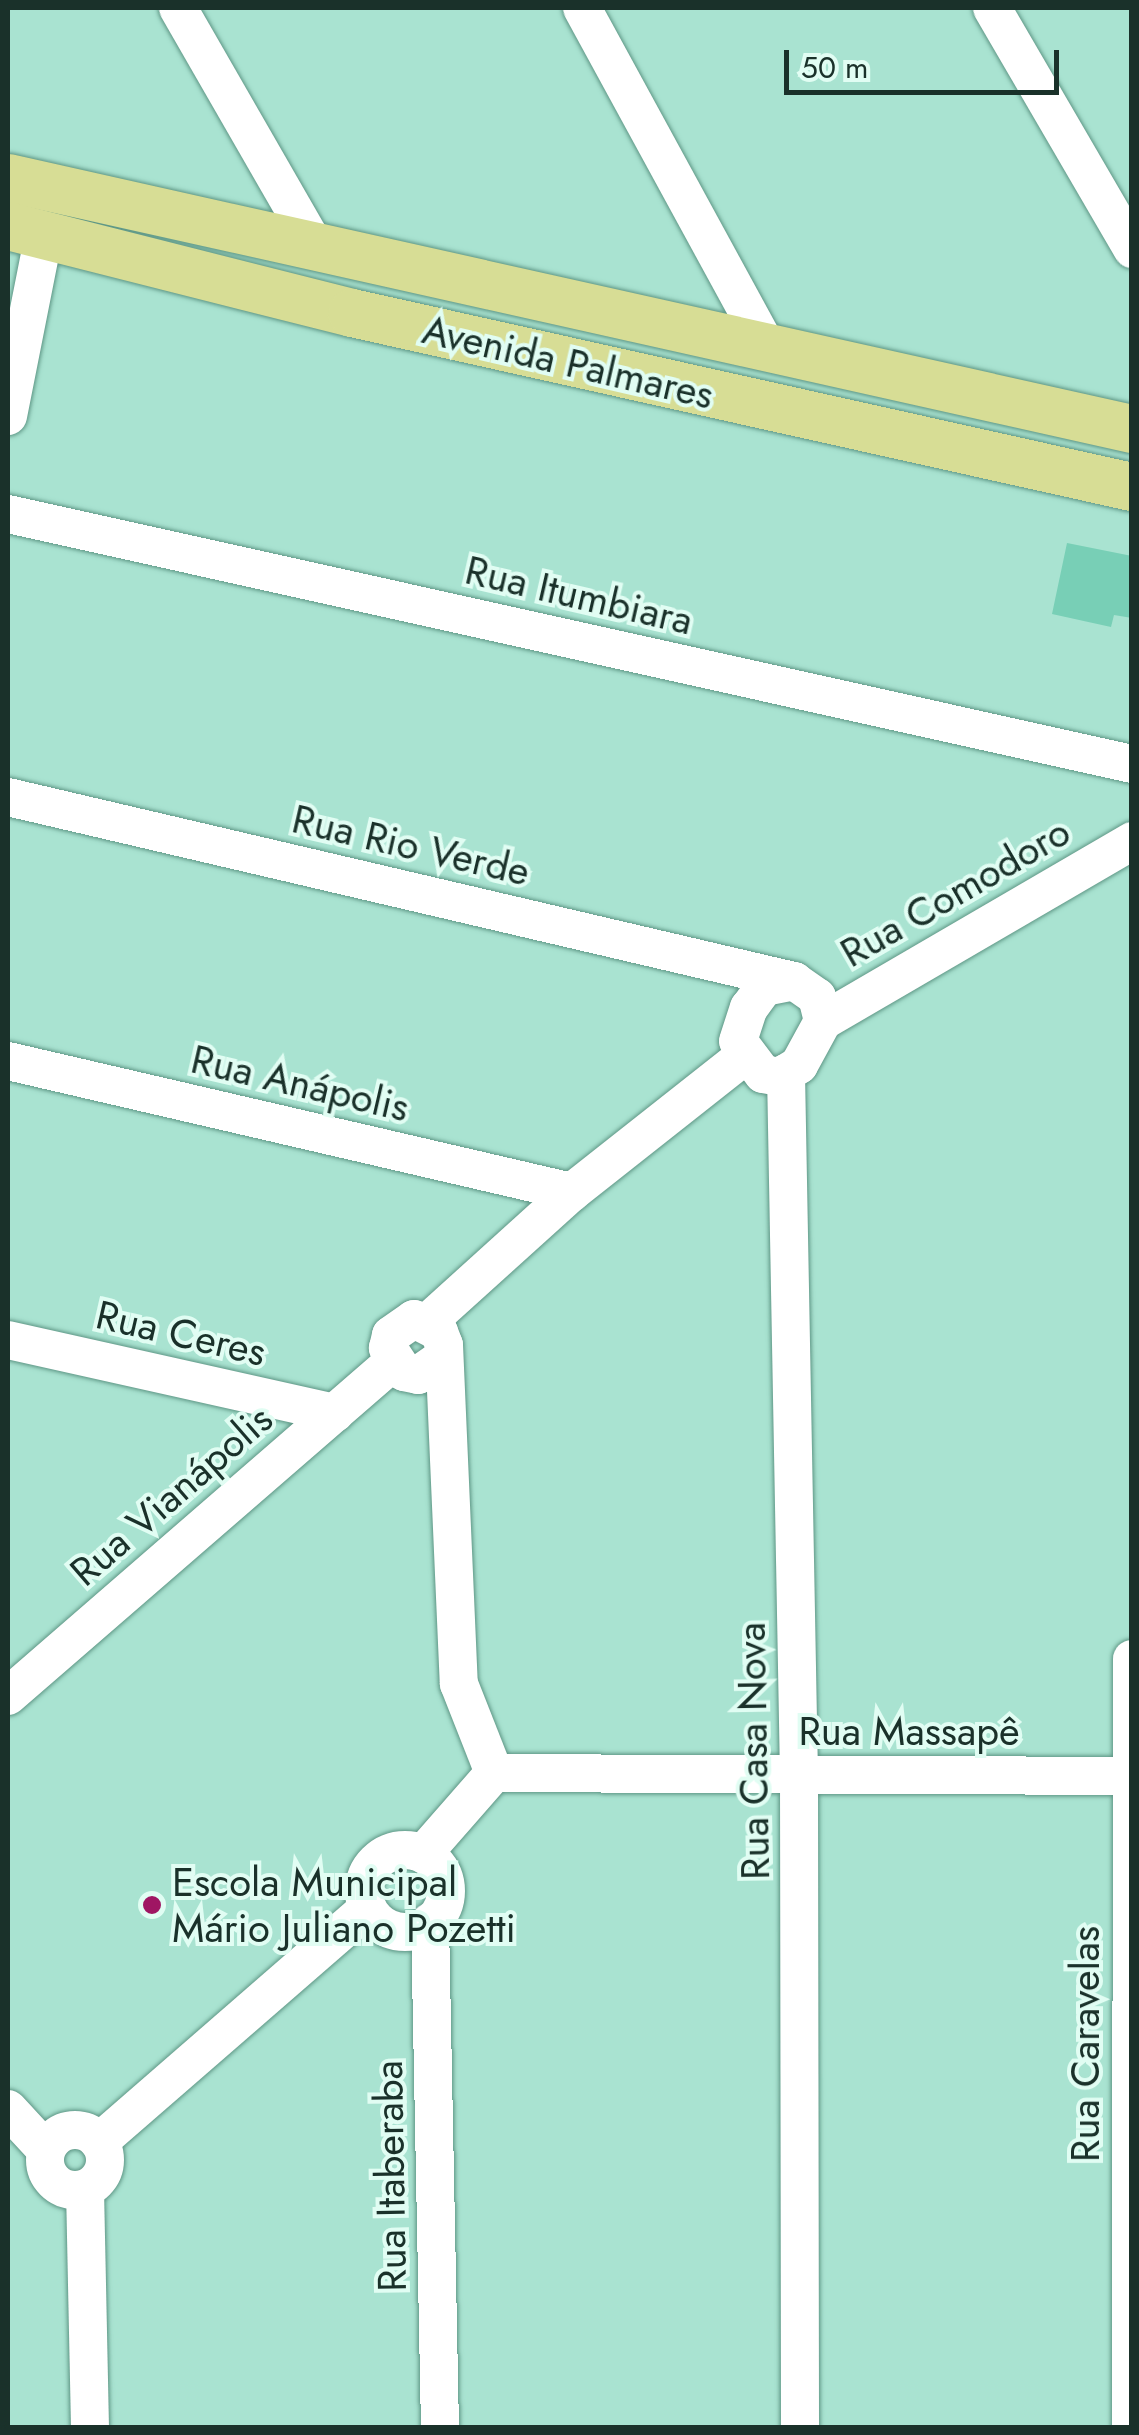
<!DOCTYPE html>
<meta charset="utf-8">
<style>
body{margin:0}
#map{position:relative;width:1139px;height:2435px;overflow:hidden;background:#a9e3d1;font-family:Jost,sans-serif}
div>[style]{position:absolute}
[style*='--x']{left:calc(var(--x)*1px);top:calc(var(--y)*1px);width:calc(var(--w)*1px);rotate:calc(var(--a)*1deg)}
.building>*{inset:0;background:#78cfb6}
.roads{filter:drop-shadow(0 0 2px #5e9685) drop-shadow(0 0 2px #5e9685)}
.minor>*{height:38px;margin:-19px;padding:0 19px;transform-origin:19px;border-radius:19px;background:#fff}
.minor>.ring{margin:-19px;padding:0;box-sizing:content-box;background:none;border:38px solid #fff;border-radius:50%}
.major>*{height:48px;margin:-24px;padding:0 24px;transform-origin:24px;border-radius:24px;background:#d7dd95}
.dots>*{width:28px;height:28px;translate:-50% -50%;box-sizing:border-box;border:5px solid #e1fdf3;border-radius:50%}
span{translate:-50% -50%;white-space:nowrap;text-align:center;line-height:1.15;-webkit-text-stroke:8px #e1fdf3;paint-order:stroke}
.street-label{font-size:40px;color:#1a312a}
.poi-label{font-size:40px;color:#1a312a}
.left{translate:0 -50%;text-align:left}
.frame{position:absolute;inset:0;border:10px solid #1a312a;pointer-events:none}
.scale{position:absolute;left:784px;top:50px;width:275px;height:45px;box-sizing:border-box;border:5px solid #1a312a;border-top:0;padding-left:12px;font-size:30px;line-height:35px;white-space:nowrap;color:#1a312a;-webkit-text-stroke:8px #e1fdf3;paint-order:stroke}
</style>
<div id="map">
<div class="building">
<i style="clip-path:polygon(1067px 543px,1132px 556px,1132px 618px,1114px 615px,1111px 627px,1052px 614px)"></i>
</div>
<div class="roads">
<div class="minor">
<i style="--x:178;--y:8;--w:277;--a:60.1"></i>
<i style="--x:582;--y:8;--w:387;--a:61.4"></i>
<i style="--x:992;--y:8;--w:279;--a:59.8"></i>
<i style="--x:8;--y:416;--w:185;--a:-78.8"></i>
<i style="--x:8;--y:514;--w:1151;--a:12.54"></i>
<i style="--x:8;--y:797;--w:807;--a:13.18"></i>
<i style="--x:794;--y:981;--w:28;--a:35"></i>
<i style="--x:817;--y:997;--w:25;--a:76"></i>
<i style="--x:823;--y:1021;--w:50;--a:118.6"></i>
<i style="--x:799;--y:1065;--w:22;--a:148"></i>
<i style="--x:780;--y:1077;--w:17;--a:-170"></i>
<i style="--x:763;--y:1074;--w:41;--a:-127.1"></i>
<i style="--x:738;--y:1041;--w:35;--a:-72"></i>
<i style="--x:749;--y:1008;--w:26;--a:-54"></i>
<i style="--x:764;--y:987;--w:31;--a:-11"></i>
<i style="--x:823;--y:1021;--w:358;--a:-30.2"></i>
<i style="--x:8;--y:1061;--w:579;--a:13.08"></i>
<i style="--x:786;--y:1073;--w:704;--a:88.94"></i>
<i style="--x:799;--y:1777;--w:651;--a:89.91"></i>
<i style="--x:428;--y:1322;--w:194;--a:-42.1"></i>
<i style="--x:572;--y:1192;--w:219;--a:-38.3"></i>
<i style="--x:8;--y:1340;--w:335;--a:12.6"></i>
<i style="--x:441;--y:1359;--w:28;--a:145"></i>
<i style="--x:418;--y:1375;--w:14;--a:-168"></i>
<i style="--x:404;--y:1372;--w:29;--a:-124"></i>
<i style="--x:388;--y:1348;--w:13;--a:-77"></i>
<i style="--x:391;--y:1335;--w:28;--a:-35"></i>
<i style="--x:414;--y:1319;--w:28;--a:27"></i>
<i style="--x:439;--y:1332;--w:14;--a:69"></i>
<i style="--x:444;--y:1345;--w:339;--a:87.5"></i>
<i style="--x:459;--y:1684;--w:96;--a:68.5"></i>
<i style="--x:8;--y:1696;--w:510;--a:-40.94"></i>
<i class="ring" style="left:364px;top:1850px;width:44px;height:44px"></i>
<i style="--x:423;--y:1854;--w:108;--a:-48.8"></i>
<i style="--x:494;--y:1773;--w:638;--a:0.27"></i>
<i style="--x:430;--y:1922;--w:506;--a:88.87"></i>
<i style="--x:8;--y:2109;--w:56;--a:47.2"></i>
<i class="ring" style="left:45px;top:2130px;width:22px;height:22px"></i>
<i style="--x:99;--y:2142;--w:355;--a:-41"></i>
<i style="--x:85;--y:2189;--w:239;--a:88.8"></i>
<i style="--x:1131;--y:2428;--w:769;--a:-89.93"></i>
</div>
<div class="major">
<i style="--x:8;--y:178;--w:1152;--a:12.59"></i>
<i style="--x:8;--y:226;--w:355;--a:14.2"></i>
<i style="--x:352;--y:313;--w:799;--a:12.58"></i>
</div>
</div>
<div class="dots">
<i style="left:152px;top:1905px;background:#9f1663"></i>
</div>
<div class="street-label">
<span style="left:568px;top:362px;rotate:13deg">Avenida Palmares</span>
<span style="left:579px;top:595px;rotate:13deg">Rua Itumbiara</span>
<span style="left:411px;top:845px;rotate:13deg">Rua Rio Verde</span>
<span style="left:955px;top:892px;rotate:-30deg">Rua Comodoro</span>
<span style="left:300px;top:1083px;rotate:13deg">Rua Anápolis</span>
<span style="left:181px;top:1333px;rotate:13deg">Rua Ceres</span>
<span style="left:171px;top:1495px;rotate:-41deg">Rua Vianápolis</span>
<span style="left:909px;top:1731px">Rua Massapê</span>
<span style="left:753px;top:1751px;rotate:-91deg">Rua Casa Nova</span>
<span style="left:1085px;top:2044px;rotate:-90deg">Rua Caravelas</span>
<span style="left:390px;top:2176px;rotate:-91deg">Rua Itaberaba</span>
</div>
<div class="poi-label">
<span class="left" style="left:172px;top:1905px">Escola Municipal<br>Mário Juliano Pozetti</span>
</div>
<div class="frame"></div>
<div class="scale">50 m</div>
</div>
